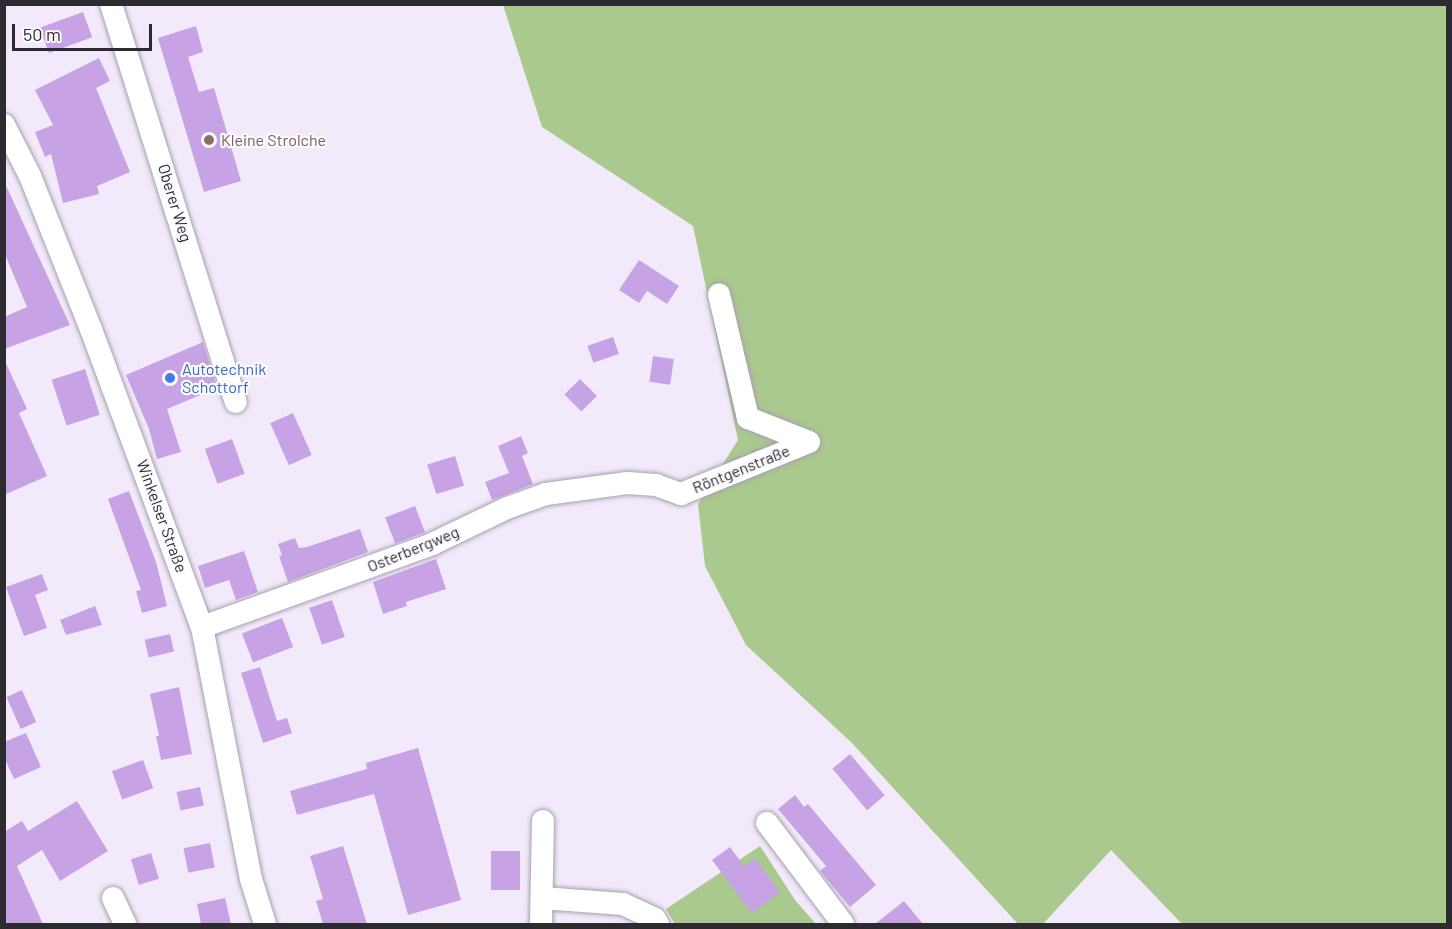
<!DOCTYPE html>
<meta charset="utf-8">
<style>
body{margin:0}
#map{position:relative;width:1452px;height:929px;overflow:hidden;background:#f2eafa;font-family:Barlow,sans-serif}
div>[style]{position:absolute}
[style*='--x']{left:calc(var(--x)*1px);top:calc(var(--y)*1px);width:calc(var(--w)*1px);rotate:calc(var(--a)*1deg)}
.green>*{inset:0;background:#aac98e}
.building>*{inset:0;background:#c7a3e6;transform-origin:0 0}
.roads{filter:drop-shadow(0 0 2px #a7a0af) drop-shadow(0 0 2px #a7a0af)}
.street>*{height:22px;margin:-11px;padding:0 11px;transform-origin:11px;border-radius:11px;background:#fff}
.dots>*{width:16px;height:16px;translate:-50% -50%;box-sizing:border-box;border:3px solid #fcfafe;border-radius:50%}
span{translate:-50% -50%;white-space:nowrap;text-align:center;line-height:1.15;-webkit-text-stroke:4.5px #fcfafe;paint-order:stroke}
.education-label{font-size:16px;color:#785e54}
.left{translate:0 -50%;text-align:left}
.street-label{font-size:16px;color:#2d2a30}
.shop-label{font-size:16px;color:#366cbe}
.frame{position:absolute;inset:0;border:6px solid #2d2a30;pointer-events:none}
.scale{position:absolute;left:12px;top:24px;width:140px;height:27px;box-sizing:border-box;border:3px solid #2d2a30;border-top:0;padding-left:8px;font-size:18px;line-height:21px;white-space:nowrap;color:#2d2a30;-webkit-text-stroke:4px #fcfafe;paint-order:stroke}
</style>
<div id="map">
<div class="green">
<i style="clip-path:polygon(503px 5px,1447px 5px,1447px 924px,1182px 924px,1111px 850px,1043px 924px,1018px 924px,852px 743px,746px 645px,705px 566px,698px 504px,738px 440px,693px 226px,542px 127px)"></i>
<i style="clip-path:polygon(760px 846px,795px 900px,816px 924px,675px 924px,666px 909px)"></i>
</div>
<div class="building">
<i style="left:83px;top:12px;width:27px;height:46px;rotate:70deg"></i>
<i style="clip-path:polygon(196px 26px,203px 52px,188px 57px,199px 92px,214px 88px,241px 181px,204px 192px,158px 38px)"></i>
<i style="clip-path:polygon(99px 58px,110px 81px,96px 88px,130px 172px,97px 186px,99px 194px,63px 203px,51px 154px,45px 157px,35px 132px,53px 125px,35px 90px)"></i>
<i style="clip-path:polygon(4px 181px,70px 325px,4px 349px,4px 317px,27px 307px,4px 252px)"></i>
<i style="clip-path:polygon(639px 260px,679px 286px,667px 304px,647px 291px,639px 303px,619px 290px)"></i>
<i style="left:613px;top:337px;width:18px;height:27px;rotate:71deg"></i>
<i style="clip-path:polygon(203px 342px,217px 388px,167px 409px,181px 452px,157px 459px,149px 429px,126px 375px)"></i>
<i style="left:653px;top:356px;width:21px;height:26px;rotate:8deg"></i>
<i style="clip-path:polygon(4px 359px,27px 409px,19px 413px,47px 476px,4px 495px)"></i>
<i style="left:85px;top:369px;width:48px;height:35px;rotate:72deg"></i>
<i style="left:580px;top:379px;width:24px;height:22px;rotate:45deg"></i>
<i style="left:293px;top:413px;width:46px;height:25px;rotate:66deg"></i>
<i style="clip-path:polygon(521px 436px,528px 453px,522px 456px,533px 484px,492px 500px,485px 482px,509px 473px,498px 446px)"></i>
<i style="left:232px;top:439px;width:37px;height:29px;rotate:70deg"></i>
<i style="left:455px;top:456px;width:31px;height:29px;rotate:73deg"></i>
<i style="clip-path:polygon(129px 491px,156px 562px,167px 606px,142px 613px,136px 591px,141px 590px,108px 499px)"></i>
<i style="left:415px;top:506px;width:28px;height:32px;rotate:69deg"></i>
<i style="clip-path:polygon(360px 529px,368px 552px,288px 582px,279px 556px,282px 555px,278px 544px,295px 538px,299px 548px,307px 547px)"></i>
<i style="clip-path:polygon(244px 551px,258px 592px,236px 600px,229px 580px,205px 588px,198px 566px)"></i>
<i style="clip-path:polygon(436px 559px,446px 589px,406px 602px,407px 606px,383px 614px,373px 582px)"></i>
<i style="clip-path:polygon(42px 574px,48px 590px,35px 595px,47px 628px,24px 636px,6px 587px)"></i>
<i style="left:332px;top:600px;width:39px;height:24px;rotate:71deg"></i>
<i style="clip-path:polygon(95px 606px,102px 625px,66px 635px,60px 620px)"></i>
<i style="left:282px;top:618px;width:31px;height:43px;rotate:69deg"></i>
<i style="left:170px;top:634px;width:18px;height:26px;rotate:77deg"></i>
<i style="clip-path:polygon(260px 667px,277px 721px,287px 718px,292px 733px,263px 743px,241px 673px)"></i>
<i style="clip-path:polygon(179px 687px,192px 754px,161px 760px,156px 736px,159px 736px,150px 694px)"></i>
<i style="left:22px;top:690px;width:35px;height:17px;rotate:66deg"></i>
<i style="clip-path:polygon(26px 733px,41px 767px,14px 779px,4px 757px,4px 742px)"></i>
<i style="clip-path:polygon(418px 748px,461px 900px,408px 915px,374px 794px,297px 815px,290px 791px,367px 769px,366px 763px)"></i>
<i style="left:850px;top:754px;width:54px;height:23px;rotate:50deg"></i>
<i style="left:143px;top:760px;width:30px;height:33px;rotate:70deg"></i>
<i style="left:200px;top:787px;width:19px;height:24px;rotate:78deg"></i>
<i style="clip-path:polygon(795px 795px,804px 807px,808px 804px,876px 885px,850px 907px,820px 871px,826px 866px,778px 809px)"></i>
<i style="clip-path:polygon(77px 801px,108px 851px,60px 881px,42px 850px,17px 866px,43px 924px,4px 924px,4px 832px,22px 821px,28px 831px)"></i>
<i style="left:210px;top:843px;width:25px;height:27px;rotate:79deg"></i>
<i style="clip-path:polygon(343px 846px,367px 924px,323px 924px,316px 901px,323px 899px,310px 856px)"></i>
<i style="clip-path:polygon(730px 847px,744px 866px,755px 858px,780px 892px,752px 913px,712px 860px)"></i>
<i style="left:491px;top:851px;width:29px;height:39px"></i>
<i style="left:151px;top:853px;width:27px;height:21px;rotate:73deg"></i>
<i style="clip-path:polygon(225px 898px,231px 924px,201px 924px,197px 904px)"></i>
<i style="clip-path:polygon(904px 901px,923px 924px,875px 924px)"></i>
</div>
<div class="roads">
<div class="street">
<i style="--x:111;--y:4;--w:417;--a:72.6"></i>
<i style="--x:4;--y:125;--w:57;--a:63"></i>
<i style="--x:30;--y:176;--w:168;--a:68.3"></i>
<i style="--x:92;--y:332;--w:315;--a:69.6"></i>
<i style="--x:202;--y:627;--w:257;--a:79"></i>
<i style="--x:251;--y:879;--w:47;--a:72.7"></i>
<i style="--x:202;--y:627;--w:245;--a:-19.8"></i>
<i style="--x:432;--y:544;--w:83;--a:-25.6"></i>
<i style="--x:507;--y:508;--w:41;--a:-19.7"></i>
<i style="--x:546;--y:494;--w:82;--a:-7.7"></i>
<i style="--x:627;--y:483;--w:29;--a:4"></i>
<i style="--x:656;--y:485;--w:27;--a:20"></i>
<i style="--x:681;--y:494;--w:138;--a:-22.1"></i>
<i style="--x:809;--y:442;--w:66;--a:-158.5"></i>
<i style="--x:748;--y:418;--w:127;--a:-103.2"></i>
<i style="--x:767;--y:823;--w:126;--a:53"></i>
<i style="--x:113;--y:898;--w:29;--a:65"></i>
<i style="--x:542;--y:898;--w:81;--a:4.2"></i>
<i style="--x:623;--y:904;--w:35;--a:25"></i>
<i style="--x:655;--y:919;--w:6;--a:59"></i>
<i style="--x:541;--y:924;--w:103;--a:-88.9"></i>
</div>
</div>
<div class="dots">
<i style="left:209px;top:140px;background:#8d6e63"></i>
<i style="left:170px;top:378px;background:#3f7fe0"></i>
</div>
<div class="education-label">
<span class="left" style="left:221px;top:140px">Kleine Strolche</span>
</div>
<div class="street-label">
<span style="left:175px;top:203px;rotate:73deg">Oberer Weg</span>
<span style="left:741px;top:469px;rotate:-22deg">Röntgenstraße</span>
<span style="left:162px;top:516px;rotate:70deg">Winkelser Straße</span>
<span style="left:413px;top:549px;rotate:-22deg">Osterbergweg</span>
</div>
<div class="shop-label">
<span class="left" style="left:182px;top:378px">Autotechnik<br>Schottorf</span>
</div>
<div class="frame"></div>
<div class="scale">50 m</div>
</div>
